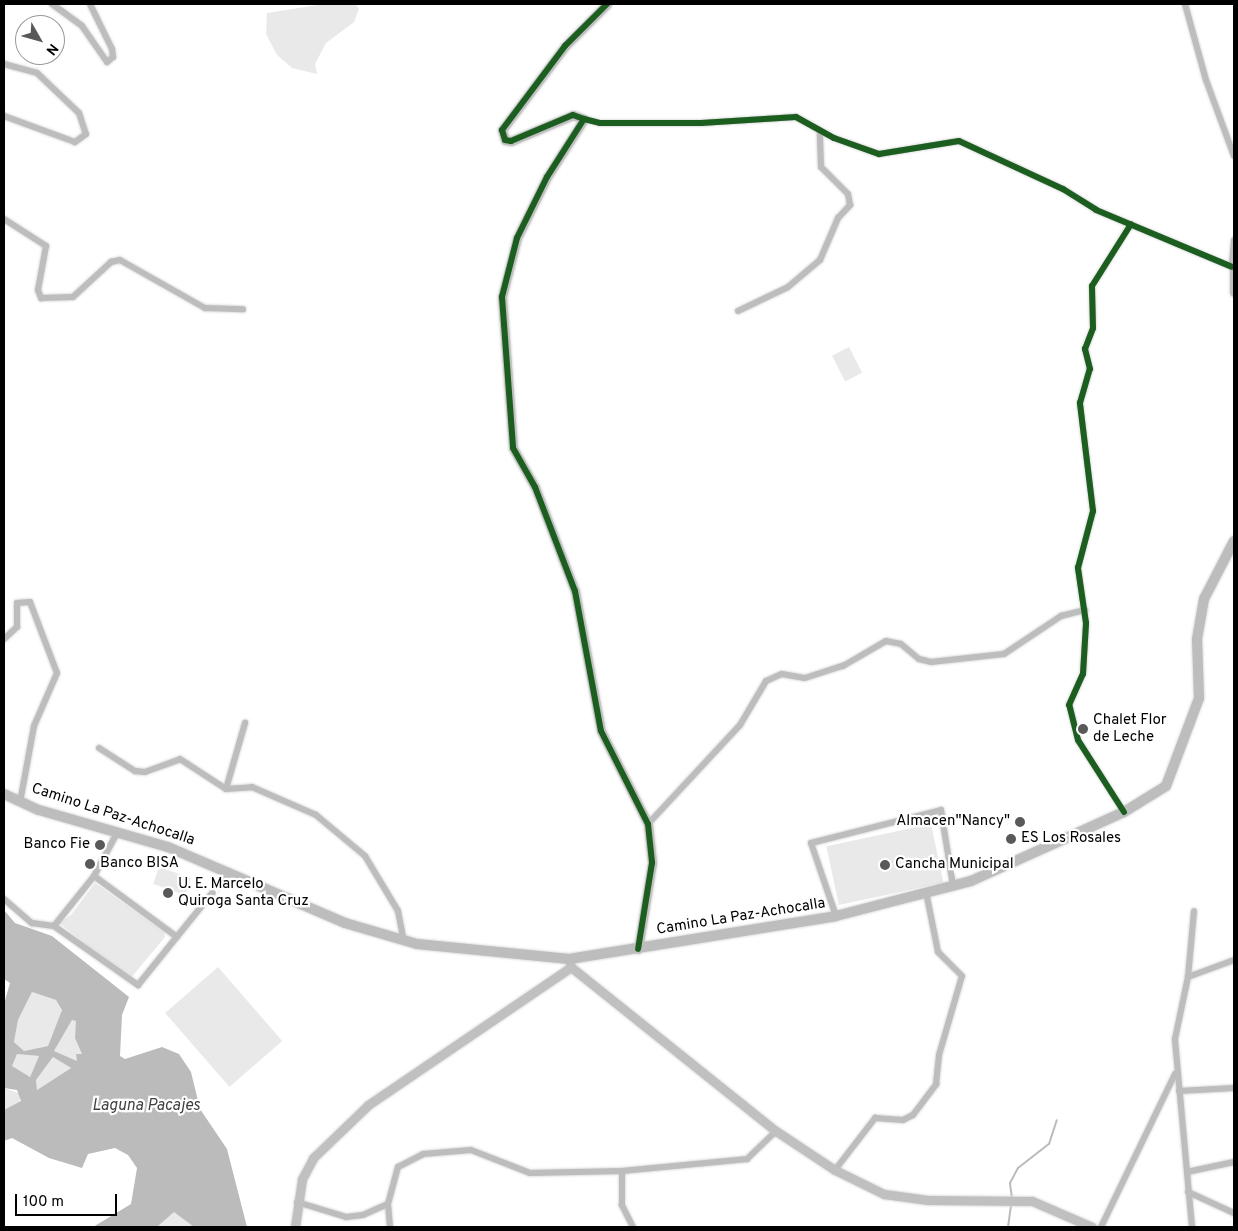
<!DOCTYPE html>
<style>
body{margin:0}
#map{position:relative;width:1238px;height:1231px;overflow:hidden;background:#fff;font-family:Overpass,sans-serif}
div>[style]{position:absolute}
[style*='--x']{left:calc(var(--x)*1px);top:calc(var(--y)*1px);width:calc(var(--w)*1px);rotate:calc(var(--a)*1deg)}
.green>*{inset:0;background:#e9e9e9;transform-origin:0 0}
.water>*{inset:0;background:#bbb}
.stream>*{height:2px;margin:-1px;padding:0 1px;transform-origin:1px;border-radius:1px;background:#bbb}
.roads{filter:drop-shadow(0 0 1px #dbdbdb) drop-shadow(0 0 1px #dbdbdb)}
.street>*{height:6px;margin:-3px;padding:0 3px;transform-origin:3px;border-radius:3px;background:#bdbdbd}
.secondary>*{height:9px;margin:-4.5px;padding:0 4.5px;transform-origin:4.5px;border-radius:4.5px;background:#c0c0c0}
.primary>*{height:10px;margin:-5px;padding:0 5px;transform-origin:5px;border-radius:5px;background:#bdbdbd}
.cycleway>*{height:6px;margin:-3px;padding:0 3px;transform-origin:3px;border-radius:3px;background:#1b5e20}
.dots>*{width:14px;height:14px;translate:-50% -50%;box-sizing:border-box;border:2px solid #fff;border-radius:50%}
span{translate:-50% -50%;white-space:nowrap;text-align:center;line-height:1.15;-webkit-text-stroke:4.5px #fff;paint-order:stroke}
.poi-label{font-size:15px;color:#000}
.left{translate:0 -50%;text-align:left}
.right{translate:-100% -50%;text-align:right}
.street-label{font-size:15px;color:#000}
.water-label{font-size:16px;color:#3f3f3f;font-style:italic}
.frame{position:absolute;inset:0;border:5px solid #000;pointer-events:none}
.north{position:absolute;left:15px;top:15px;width:50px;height:50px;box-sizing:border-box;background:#fff;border:1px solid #999;border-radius:50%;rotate:128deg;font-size:14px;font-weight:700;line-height:20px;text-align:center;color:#000}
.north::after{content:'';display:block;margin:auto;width:18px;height:22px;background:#595959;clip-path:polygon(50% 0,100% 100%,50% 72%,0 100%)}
.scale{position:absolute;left:15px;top:1194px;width:102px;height:22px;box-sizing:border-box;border:2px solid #000;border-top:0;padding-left:6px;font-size:15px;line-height:18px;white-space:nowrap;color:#000;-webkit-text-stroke:4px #fff;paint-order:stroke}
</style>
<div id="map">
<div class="green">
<i style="clip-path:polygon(324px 4px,355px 4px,359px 9px,354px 22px,326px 43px,315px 64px,317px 74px,292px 68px,277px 55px,266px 34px,267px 13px)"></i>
<i style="left:849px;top:347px;width:29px;height:19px;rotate:63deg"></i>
<i style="left:931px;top:824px;width:60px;height:107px;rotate:78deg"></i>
<i style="left:159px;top:867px;width:34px;height:18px;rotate:19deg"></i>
<i style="clip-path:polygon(95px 883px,164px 932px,165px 937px,130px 979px,59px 923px,71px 915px)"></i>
<i style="left:218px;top:967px;width:98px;height:70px;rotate:49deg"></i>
<i style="clip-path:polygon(32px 992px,56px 1000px,62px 1010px,48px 1046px,24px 1051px,14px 1042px,18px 1020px)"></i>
<i style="clip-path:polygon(72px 1020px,76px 1020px,82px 1054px,77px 1054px,77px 1061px,54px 1051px)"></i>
<i style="clip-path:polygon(17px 1054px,39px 1056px,30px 1077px,11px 1066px)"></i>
<i style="clip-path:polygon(53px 1057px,71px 1068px,37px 1090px,36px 1080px)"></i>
<i style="clip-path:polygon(4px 1088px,21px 1094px,19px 1105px,4px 1110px)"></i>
<i style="clip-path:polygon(174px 1212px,183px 1218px,194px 1227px,157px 1227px)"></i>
</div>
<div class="water">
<i style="clip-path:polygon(evenodd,4px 910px,15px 923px,52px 936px,129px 997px,122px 1015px,120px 1056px,125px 1059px,162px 1047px,179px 1054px,191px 1072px,200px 1109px,227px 1149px,247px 1227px,194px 1227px,174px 1212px,157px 1227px,93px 1227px,131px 1204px,137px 1168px,128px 1155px,115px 1148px,88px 1154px,82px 1168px,49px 1158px,12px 1138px,4px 1141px,4px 1110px,21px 1101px,17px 1090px,4px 1088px,4px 1004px,10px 983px,4px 979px,4px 910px,32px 992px,56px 1000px,62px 1010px,48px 1046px,24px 1051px,14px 1042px,18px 1020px,32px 992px,4px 910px,72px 1020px,76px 1021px,75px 1038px,82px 1054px,76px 1054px,77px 1061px,54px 1051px,72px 1020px,4px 910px,17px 1054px,39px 1056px,30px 1077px,12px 1066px,17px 1054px,4px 910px,53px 1057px,71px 1068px,37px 1090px,36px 1080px,53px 1057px)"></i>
</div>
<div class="stream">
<i style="--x:1012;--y:1198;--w:15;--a:-98"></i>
<i style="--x:1010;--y:1183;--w:17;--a:-62"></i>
<i style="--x:1018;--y:1168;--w:39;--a:-38"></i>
<i style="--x:1049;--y:1144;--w:25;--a:-72"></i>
<i style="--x:1008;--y:1227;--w:22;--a:-82"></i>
</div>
<div class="roads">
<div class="street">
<i style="--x:52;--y:4;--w:37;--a:36"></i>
<i style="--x:82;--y:26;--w:44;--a:55.2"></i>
<i style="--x:107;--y:62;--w:8;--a:-40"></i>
<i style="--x:113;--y:57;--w:8;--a:-97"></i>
<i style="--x:112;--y:49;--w:50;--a:-116.1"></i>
<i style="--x:1185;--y:4;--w:79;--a:74.6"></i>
<i style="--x:1206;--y:80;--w:81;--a:69.8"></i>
<i style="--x:4;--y:64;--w:34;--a:15"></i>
<i style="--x:37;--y:73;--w:58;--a:43.6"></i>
<i style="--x:79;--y:113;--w:22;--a:72"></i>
<i style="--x:86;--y:134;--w:14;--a:144"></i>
<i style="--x:75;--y:142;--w:76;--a:-159.9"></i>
<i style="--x:584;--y:119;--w:16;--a:14"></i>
<i style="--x:600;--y:123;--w:101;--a:0"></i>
<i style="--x:701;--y:123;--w:95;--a:-3.6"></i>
<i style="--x:796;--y:117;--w:43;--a:28.9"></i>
<i style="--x:834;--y:138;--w:48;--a:19.6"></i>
<i style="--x:879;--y:154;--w:81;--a:-9.2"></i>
<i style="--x:959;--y:141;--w:115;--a:24.8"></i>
<i style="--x:1063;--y:189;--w:39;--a:32"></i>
<i style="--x:1096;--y:210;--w:147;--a:22.7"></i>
<i style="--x:4;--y:219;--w:50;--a:32.7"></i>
<i style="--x:46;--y:246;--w:45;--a:100.3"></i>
<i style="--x:38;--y:290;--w:9;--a:69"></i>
<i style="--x:41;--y:298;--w:32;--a:-2"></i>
<i style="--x:73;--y:297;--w:52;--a:-42.6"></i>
<i style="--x:111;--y:262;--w:9;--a:-13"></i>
<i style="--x:120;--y:260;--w:98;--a:29.5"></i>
<i style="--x:205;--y:308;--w:38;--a:2"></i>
<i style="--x:1232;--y:264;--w:24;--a:-85"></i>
<i style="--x:738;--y:311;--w:55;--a:-25.6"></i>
<i style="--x:788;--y:287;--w:42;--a:-40.2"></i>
<i style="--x:820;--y:260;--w:46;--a:-66.8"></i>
<i style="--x:838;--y:218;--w:18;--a:-47"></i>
<i style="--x:850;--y:205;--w:11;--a:-100"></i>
<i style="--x:848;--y:194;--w:38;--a:-135"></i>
<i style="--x:821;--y:167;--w:35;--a:-92"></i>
<i style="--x:4;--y:639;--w:18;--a:-43"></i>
<i style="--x:17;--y:627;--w:24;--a:-90"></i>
<i style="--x:17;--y:603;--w:13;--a:-4"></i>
<i style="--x:30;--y:602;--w:76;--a:69.2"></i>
<i style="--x:57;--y:673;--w:58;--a:113.5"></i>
<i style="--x:34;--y:726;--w:77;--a:100.4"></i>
<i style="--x:99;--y:748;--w:43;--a:32.6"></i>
<i style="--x:135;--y:771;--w:10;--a:6"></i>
<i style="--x:145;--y:772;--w:37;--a:-20"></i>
<i style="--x:180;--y:759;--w:55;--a:33.1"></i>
<i style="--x:226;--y:789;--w:26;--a:-4"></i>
<i style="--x:252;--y:787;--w:70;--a:23.6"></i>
<i style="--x:316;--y:815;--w:64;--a:39.9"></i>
<i style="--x:365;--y:856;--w:64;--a:59"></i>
<i style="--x:398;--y:911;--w:31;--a:79"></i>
<i style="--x:226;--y:789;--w:69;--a:-73.9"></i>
<i style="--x:941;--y:810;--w:77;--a:81"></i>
<i style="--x:1124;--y:812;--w:85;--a:-122.6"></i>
<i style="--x:1078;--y:740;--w:36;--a:-104"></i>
<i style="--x:1069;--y:705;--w:34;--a:-66"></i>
<i style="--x:1083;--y:674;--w:51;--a:-86.6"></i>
<i style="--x:1086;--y:623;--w:56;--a:-98.3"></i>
<i style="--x:1078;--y:568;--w:59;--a:-75.3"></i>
<i style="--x:1093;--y:511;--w:109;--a:-96.9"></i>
<i style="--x:1080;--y:403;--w:35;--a:-74"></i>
<i style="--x:1090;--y:369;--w:21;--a:-104"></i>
<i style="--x:1085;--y:349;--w:22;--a:-69"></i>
<i style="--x:1093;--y:328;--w:42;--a:-91.4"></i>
<i style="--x:1092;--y:286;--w:73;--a:-57.8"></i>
<i style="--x:648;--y:824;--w:135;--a:-47.1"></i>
<i style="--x:740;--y:725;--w:51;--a:-59.4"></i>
<i style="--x:766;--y:681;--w:17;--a:-24"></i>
<i style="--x:782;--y:674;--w:23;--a:10"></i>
<i style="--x:805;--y:678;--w:40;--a:-18"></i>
<i style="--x:843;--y:666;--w:50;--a:-30.2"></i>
<i style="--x:886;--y:641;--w:15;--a:11"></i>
<i style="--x:901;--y:644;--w:23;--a:40"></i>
<i style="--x:919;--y:659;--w:12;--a:14"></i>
<i style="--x:931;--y:662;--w:73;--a:-6.3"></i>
<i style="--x:1004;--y:654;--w:69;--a:-33.7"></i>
<i style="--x:1061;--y:616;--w:25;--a:-14"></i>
<i style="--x:94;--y:876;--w:103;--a:36.3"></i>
<i style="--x:4;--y:899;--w:37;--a:41"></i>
<i style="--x:32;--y:923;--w:22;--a:8"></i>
<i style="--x:54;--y:926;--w:103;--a:35.1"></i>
<i style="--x:138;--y:985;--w:146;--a:-51.1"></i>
<i style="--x:836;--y:916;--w:77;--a:-108.9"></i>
<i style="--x:811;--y:843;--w:134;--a:-14.2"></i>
<i style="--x:54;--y:926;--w:64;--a:-51.3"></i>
<i style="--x:94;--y:876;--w:51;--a:-61.9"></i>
<i style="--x:1188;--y:977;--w:66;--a:-84.8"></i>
<i style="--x:1179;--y:1091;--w:55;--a:-3.1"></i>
<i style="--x:835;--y:1170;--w:66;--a:-52.4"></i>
<i style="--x:875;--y:1118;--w:28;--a:4"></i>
<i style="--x:903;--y:1120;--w:11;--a:-27"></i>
<i style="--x:913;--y:1115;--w:39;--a:-53"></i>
<i style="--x:936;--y:1084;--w:29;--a:-84"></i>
<i style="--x:939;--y:1055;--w:82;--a:-73.8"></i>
<i style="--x:962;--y:976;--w:34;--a:-135"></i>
<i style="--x:938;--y:952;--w:61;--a:-101.3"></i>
<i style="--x:1187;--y:1172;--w:48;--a:-12"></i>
<i style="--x:1188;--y:1192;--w:51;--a:24.5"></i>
<i style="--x:297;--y:1202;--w:51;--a:17"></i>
<i style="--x:346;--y:1217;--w:17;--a:-7"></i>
<i style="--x:363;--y:1215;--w:27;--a:-24"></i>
<i style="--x:390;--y:1227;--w:23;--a:-95"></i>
<i style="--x:388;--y:1204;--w:38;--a:-75"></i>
<i style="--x:398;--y:1167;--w:28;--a:-27"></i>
<i style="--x:423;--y:1154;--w:48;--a:-4.8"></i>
<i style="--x:471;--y:1150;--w:63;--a:21.3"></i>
<i style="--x:530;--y:1173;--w:92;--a:-1.2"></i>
<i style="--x:633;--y:1227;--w:25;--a:-117"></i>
<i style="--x:622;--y:1205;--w:34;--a:-90"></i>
<i style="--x:622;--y:1171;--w:126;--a:-5.5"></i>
<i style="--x:747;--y:1159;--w:40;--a:-44"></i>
<i style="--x:1101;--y:1227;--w:170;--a:-64.2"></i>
<i style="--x:1192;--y:1227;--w:189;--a:-95.2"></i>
<i style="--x:1175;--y:1039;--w:63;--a:-78.2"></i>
<i style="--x:1188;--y:977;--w:49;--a:-20.3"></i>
</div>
<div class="secondary">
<i style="--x:607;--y:4;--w:59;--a:135"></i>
<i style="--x:565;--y:46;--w:105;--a:126.9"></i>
<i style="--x:502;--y:130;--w:10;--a:73"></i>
<i style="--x:505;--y:140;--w:6;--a:9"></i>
<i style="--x:511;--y:141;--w:67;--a:-22.8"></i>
<i style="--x:573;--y:115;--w:12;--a:20"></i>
<i style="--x:584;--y:119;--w:69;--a:122.5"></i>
<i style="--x:547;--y:177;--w:68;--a:116.2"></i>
<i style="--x:517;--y:238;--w:61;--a:104.3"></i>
<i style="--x:502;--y:297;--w:151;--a:85.8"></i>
<i style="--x:513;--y:448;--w:45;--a:60.6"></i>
<i style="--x:535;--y:487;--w:111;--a:69"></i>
<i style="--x:575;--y:591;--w:142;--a:79.5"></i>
<i style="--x:601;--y:731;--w:104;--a:63.2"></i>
<i style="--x:648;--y:824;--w:39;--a:84"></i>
<i style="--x:652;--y:863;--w:87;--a:99.2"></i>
<i style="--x:1234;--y:260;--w:32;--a:90"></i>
<i style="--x:569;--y:959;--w:8;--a:76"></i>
<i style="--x:571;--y:967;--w:263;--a:38.7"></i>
<i style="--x:776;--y:1131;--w:71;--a:33.5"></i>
<i style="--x:835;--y:1170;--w:55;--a:26.1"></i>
<i style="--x:884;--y:1194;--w:44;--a:7.8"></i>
<i style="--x:928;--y:1200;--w:104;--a:0.6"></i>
<i style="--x:1032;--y:1201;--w:65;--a:23.4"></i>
<i style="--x:295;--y:1227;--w:49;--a:-81.7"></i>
<i style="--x:302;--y:1179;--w:24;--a:-62"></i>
<i style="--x:313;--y:1158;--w:76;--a:-43.9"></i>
<i style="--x:368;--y:1105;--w:245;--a:-34.2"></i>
</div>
<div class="primary">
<i style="--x:4;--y:794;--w:38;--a:25"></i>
<i style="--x:39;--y:810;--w:134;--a:16"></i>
<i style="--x:168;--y:847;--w:193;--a:23.2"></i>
<i style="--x:345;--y:923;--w:75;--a:16.3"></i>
<i style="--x:417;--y:944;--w:153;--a:5.6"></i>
<i style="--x:569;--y:959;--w:270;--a:-9.1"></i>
<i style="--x:836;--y:916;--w:139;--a:-14.5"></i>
<i style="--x:971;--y:881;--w:168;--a:-24.3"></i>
<i style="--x:1124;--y:812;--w:49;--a:-31.8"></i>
<i style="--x:1166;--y:786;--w:94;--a:-69.4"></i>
<i style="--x:1199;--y:698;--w:59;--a:-91.9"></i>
<i style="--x:1197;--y:639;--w:41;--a:-80.1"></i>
<i style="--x:1204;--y:599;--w:65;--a:-62.7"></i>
</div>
</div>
<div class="cycleway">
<i style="--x:607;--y:4;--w:59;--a:135"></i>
<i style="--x:565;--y:46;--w:105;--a:126.9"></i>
<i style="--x:502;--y:130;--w:10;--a:73"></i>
<i style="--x:505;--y:140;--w:6;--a:9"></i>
<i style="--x:511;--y:141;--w:67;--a:-22.8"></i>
<i style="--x:573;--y:115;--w:12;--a:20"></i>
<i style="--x:584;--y:119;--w:69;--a:122.5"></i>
<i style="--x:547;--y:177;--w:68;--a:116.2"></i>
<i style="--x:517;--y:238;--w:61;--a:104.3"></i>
<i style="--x:502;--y:297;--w:151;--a:85.8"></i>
<i style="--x:513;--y:448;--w:45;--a:60.6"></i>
<i style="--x:535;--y:487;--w:111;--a:69"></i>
<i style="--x:575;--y:591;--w:142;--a:79.5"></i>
<i style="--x:601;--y:731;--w:104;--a:63.2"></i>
<i style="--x:648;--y:824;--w:39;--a:84"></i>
<i style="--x:652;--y:863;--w:87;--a:99.2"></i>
<i style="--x:584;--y:119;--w:16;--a:14"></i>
<i style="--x:600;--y:123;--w:101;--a:0"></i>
<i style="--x:701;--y:123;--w:95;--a:-3.6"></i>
<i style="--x:796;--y:117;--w:43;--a:28.9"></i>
<i style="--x:834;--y:138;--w:48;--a:19.6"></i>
<i style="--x:879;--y:154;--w:81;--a:-9.2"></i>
<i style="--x:959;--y:141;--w:115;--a:24.8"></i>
<i style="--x:1063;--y:189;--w:39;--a:32"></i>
<i style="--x:1096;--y:210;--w:147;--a:22.7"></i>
<i style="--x:1124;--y:812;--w:85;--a:-122.6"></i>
<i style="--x:1078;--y:740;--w:36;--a:-104"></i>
<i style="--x:1069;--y:705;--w:34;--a:-66"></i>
<i style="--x:1083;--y:674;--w:51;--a:-86.6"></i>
<i style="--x:1086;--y:623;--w:56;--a:-98.3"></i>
<i style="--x:1078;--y:568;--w:59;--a:-75.3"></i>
<i style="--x:1093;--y:511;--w:109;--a:-96.9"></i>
<i style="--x:1080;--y:403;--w:35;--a:-74"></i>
<i style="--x:1090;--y:369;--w:21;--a:-104"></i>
<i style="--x:1085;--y:349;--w:22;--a:-69"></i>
<i style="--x:1093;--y:328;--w:42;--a:-91.4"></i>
<i style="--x:1092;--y:286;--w:73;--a:-57.8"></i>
</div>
<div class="dots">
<i style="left:1083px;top:729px;background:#595959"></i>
<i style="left:1020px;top:822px;background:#595959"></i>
<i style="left:1011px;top:839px;background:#595959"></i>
<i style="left:100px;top:845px;background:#595959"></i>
<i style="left:90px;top:864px;background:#595959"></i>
<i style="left:885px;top:865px;background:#595959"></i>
<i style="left:168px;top:893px;background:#595959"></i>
</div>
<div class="poi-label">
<span class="left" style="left:1093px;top:729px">Chalet Flor<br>de Leche</span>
<span class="right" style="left:1010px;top:822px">Almacen"Nancy"</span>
<span class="left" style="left:1021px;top:839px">ES Los Rosales</span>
<span class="right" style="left:90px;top:845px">Banco Fie</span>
<span class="left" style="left:100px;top:864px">Banco BISA</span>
<span class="left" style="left:895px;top:865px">Cancha Municipal</span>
<span class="left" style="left:178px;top:893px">U. E. Marcelo<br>Quiroga Santa Cruz</span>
</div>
<div class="street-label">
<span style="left:113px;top:815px;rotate:18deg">Camino La Paz-Achocalla</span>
<span style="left:741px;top:917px;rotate:-9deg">Camino La Paz-Achocalla</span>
</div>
<div class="water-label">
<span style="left:146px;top:1106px">Laguna Pacajes</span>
</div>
<div class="frame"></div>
<div class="north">N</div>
<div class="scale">100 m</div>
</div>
